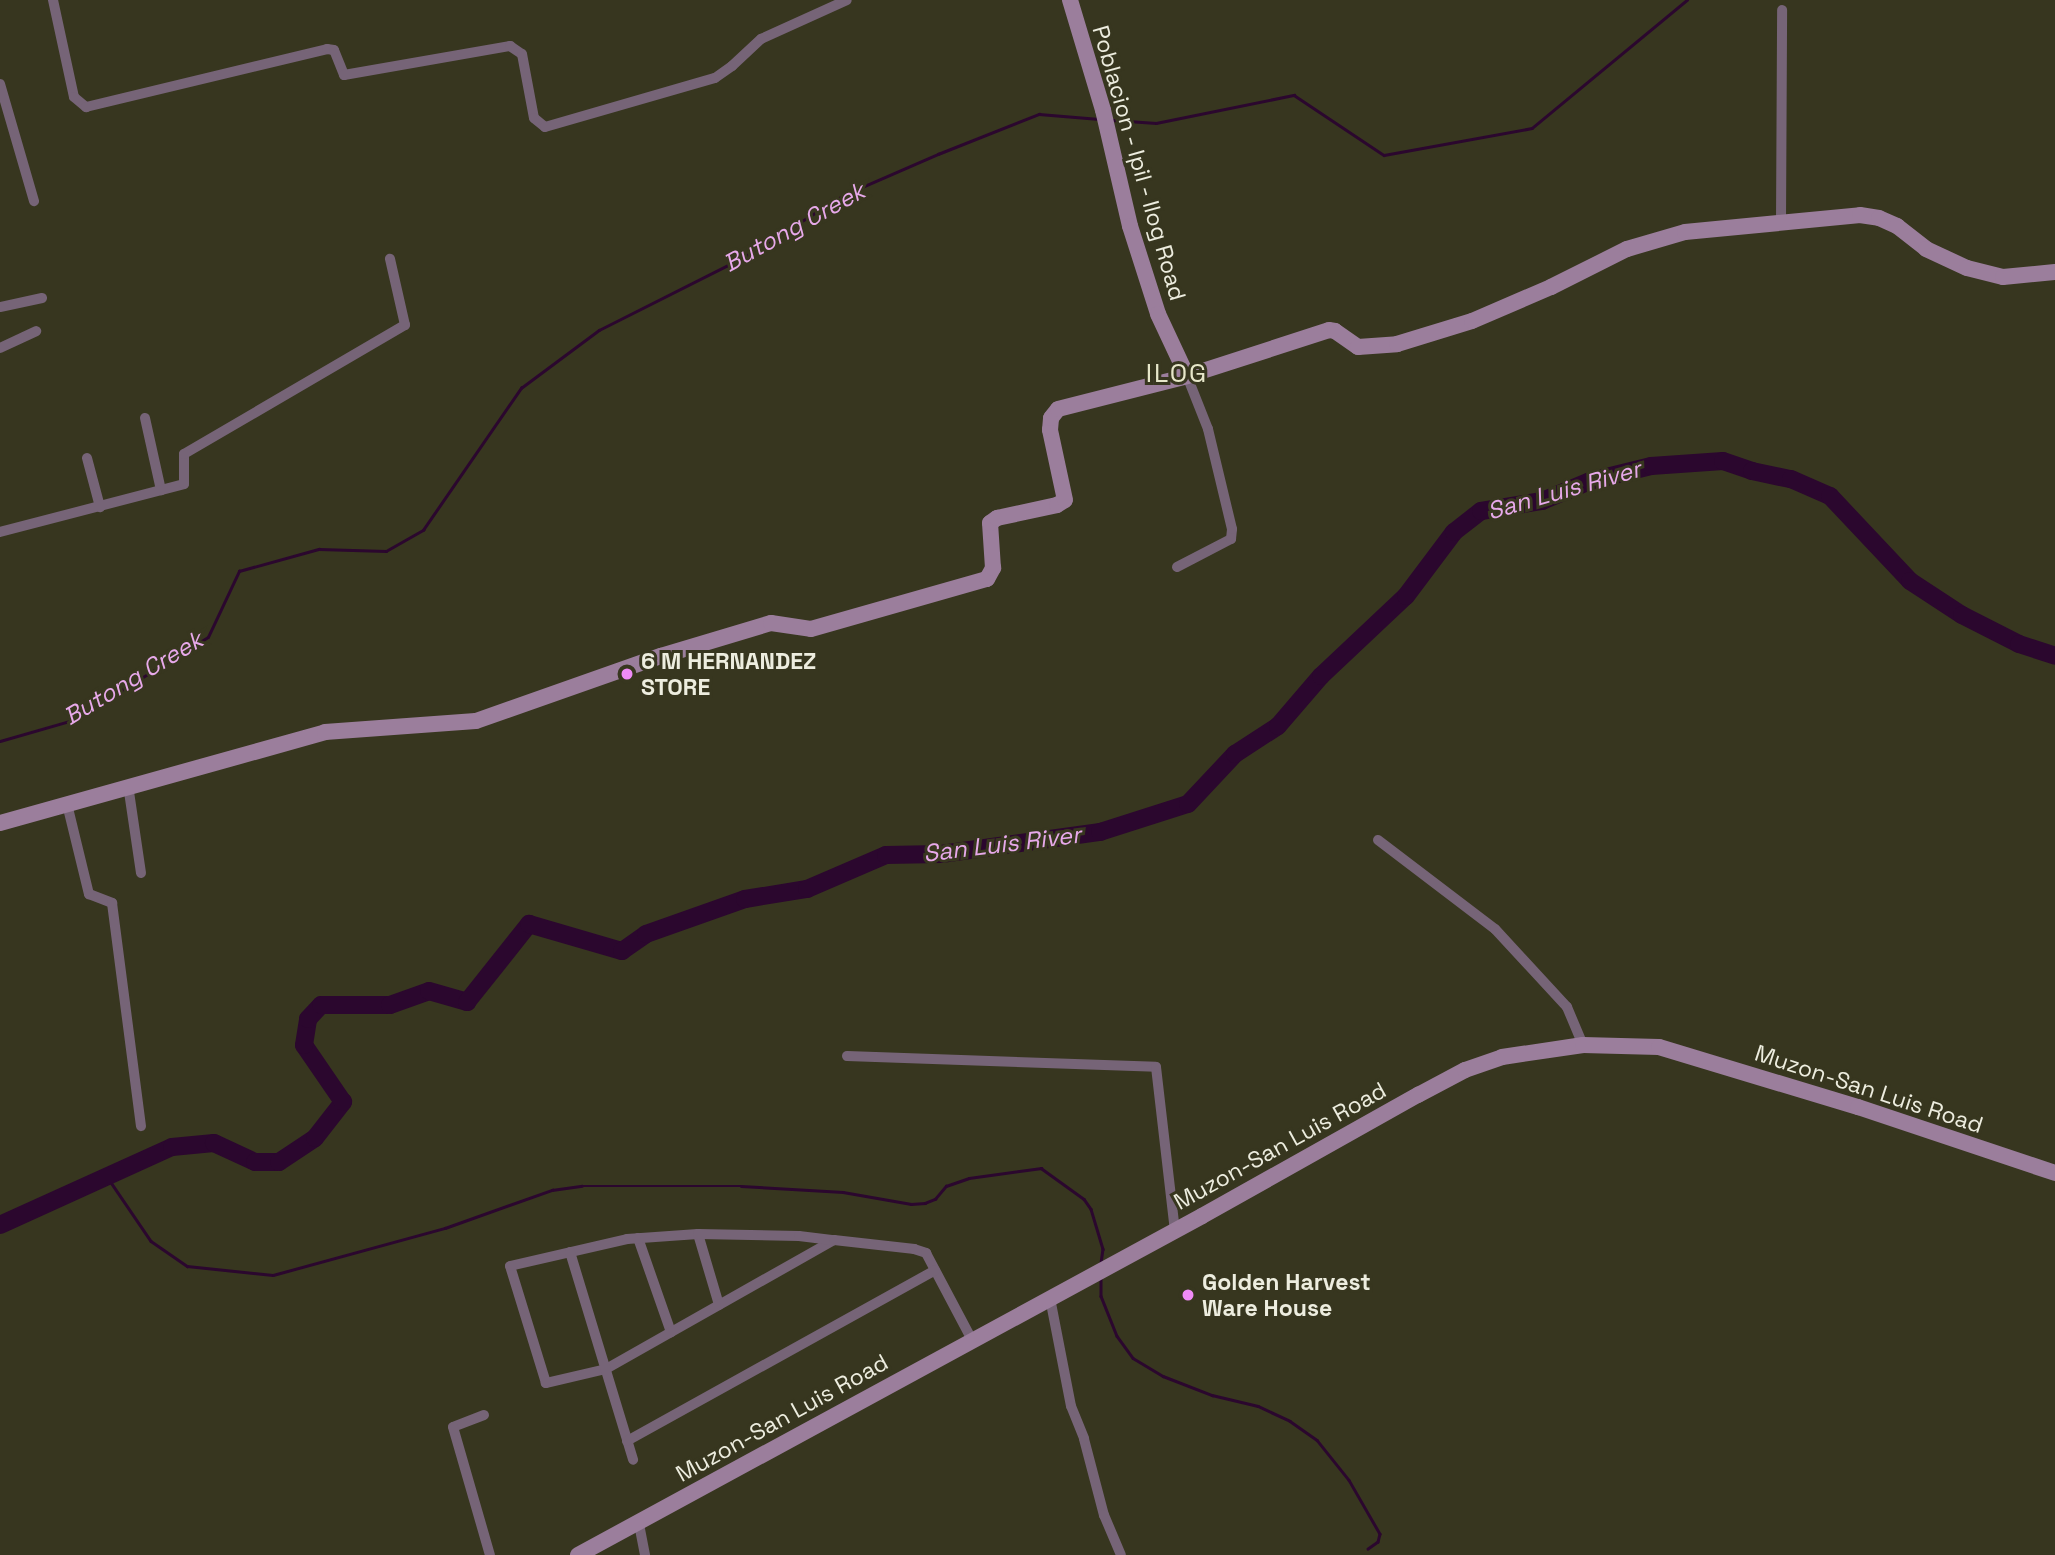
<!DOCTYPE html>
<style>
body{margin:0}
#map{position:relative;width:2055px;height:1555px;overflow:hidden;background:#37361f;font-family:"Space Grotesk",sans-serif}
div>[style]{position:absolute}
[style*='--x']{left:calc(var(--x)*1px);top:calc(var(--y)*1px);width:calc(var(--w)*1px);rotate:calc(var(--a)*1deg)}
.stream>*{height:2.5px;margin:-1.25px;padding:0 1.25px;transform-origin:1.25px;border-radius:1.25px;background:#2b072e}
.river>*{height:18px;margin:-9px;padding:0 9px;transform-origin:9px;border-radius:9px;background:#2b072e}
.street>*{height:10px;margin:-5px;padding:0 5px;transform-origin:5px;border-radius:5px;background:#766477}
.secondary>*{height:16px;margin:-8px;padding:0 8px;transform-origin:8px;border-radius:8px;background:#9b7e9c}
.dots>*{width:19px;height:19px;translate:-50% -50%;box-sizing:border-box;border:4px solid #37361f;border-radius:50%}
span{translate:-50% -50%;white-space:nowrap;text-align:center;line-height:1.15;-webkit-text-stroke:6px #37361f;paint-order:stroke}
.street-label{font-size:23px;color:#ededdf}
.poi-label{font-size:23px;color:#ededdf;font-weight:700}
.left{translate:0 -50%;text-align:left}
.water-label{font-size:24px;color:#e7a9ea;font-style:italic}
.quarter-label{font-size:26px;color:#e7e7ca;letter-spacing:2px}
</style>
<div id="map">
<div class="stream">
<i style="--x:1113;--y:120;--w:43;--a:4"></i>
<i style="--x:1156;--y:123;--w:141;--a:-11.5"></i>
<i style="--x:1294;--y:95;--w:108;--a:33.7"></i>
<i style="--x:1384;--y:155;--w:150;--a:-10.3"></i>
<i style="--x:1532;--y:128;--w:201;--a:-39.6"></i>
<i style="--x:0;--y:741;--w:76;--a:-16"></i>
<i style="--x:73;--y:720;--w:158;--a:-31.6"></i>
<i style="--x:208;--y:637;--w:73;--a:-64.8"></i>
<i style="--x:239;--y:571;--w:83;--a:-15.4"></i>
<i style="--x:319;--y:549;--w:67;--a:1.7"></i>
<i style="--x:386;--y:551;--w:43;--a:-29.6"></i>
<i style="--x:423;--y:530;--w:173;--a:-55.4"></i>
<i style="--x:521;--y:388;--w:97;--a:-36.6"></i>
<i style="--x:599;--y:330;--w:162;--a:-26.7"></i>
<i style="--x:744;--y:257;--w:118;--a:-31.8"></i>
<i style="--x:844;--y:195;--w:103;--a:-23.6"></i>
<i style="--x:938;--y:154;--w:109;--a:-21.6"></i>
<i style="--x:1039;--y:114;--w:60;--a:4.8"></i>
<i style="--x:108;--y:1178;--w:76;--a:55.7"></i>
<i style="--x:151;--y:1241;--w:44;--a:34.8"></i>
<i style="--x:187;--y:1266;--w:86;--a:6"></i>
<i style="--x:273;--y:1275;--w:178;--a:-15.3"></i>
<i style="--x:445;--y:1228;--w:114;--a:-19.6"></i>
<i style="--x:552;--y:1190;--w:30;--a:-8"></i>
<i style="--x:582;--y:1186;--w:159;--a:0"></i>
<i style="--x:741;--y:1186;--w:102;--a:3.4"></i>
<i style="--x:843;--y:1192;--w:69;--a:10"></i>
<i style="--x:911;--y:1204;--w:14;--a:-4"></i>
<i style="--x:925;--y:1203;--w:11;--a:-22"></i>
<i style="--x:935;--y:1199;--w:17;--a:-50"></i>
<i style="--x:946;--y:1186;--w:24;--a:-19"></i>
<i style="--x:969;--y:1178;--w:73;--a:-7.9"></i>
<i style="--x:1041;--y:1168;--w:53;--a:35.8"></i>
<i style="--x:1084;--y:1199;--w:12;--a:55"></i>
<i style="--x:1091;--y:1209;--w:42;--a:73.3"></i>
<i style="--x:1103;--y:1249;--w:14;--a:98"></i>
<i style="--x:1101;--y:1277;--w:19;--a:90"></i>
<i style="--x:1101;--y:1296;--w:43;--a:68.2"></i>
<i style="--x:1117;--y:1336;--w:27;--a:54"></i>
<i style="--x:1133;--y:1358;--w:35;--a:31"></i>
<i style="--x:1163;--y:1376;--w:53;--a:21.2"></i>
<i style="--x:1212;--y:1395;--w:47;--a:13.4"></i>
<i style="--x:1258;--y:1406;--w:35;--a:25"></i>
<i style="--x:1290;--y:1421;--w:33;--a:35"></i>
<i style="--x:1317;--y:1440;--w:51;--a:51.3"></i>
<i style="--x:1349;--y:1480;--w:62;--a:60.1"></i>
<i style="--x:1380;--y:1534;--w:8;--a:104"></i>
<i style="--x:1378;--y:1542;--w:12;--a:145"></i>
</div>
<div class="river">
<i style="--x:0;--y:1225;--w:189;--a:-24.4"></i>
<i style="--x:172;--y:1147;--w:42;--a:-5.4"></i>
<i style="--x:214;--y:1143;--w:45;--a:24.9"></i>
<i style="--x:255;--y:1162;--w:24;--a:0"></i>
<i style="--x:279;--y:1162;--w:43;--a:-33.7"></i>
<i style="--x:315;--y:1138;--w:46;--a:-52.1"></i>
<i style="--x:343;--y:1102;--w:69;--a:-124.4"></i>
<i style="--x:304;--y:1045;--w:26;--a:-81"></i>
<i style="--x:308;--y:1019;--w:19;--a:-47"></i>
<i style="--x:321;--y:1005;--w:69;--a:0"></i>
<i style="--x:390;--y:1005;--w:41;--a:-19.7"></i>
<i style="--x:429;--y:991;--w:40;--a:16"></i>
<i style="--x:467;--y:1002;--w:100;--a:-51.5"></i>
<i style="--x:529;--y:924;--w:97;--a:16.2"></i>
<i style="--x:622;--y:951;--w:29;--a:-35"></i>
<i style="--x:646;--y:934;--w:105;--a:-19.5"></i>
<i style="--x:745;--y:899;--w:63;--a:-9.2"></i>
<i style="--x:807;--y:889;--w:86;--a:-23.3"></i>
<i style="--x:886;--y:855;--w:55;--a:-1"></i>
<i style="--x:941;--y:854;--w:161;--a:-7.9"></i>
<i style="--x:1100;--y:832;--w:92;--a:-17.7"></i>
<i style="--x:1188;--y:804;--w:69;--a:-46.8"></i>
<i style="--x:1235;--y:754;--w:51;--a:-33.1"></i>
<i style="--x:1278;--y:726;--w:66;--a:-49.3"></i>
<i style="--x:1321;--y:676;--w:117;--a:-43.3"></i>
<i style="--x:1406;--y:596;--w:80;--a:-53.1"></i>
<i style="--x:1454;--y:532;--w:34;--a:-38"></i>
<i style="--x:1481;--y:511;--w:62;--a:-9.3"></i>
<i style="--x:1542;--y:501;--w:52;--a:-22.6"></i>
<i style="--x:1590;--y:481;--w:63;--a:-13.8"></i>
<i style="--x:1651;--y:466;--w:72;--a:-4"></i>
<i style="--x:1723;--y:461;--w:31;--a:19"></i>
<i style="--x:1752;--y:471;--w:40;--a:12"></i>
<i style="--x:1791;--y:479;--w:43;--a:23.6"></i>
<i style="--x:1830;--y:496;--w:117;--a:46.7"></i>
<i style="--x:1910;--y:581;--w:62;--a:33.2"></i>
<i style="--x:1962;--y:615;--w:64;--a:27"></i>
<i style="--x:2019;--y:644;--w:38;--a:18"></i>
</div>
<div class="street">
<i style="--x:53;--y:0;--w:99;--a:77.8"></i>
<i style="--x:74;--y:97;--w:16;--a:40"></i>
<i style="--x:86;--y:107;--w:248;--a:-13.5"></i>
<i style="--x:327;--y:49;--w:7;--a:8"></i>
<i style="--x:334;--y:50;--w:27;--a:68"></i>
<i style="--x:344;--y:75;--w:169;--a:-9.9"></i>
<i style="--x:510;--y:46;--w:14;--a:34"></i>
<i style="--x:522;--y:54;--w:65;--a:79.4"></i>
<i style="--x:534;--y:118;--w:14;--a:39"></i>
<i style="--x:545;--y:127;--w:177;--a:-16.1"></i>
<i style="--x:715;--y:78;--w:21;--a:-35"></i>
<i style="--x:732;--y:66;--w:40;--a:-43"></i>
<i style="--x:761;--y:39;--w:94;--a:-24.4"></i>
<i style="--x:0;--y:84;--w:122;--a:73.8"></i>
<i style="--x:1781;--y:223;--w:213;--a:-89.7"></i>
<i style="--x:0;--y:307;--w:43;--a:-12.1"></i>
<i style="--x:0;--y:348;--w:40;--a:-25"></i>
<i style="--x:145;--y:418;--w:74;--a:77.5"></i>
<i style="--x:87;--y:458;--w:51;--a:75.1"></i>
<i style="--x:0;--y:532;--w:190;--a:-14.6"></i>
<i style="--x:184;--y:484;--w:30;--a:-90"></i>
<i style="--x:184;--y:454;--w:256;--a:-30.3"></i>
<i style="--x:405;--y:325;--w:68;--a:-102.8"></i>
<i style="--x:1177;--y:567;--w:61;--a:-27.4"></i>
<i style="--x:1231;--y:539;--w:10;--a:-84"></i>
<i style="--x:1232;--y:529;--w:103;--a:-103.5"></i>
<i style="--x:1208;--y:429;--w:57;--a:-111.6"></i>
<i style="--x:128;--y:785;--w:89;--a:81.6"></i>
<i style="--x:67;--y:804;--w:93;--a:76.3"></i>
<i style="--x:89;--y:894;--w:25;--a:21"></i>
<i style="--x:112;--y:903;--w:225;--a:82.6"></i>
<i style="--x:1378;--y:840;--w:147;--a:37.3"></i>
<i style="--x:1495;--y:929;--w:106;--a:47.3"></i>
<i style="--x:1567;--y:1007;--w:41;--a:67.2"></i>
<i style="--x:847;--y:1056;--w:309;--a:2"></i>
<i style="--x:1156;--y:1067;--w:165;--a:83.4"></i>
<i style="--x:698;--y:1234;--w:74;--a:73.5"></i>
<i style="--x:638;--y:1238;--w:100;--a:70.7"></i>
<i style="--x:834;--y:1240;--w:262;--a:150.5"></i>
<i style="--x:606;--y:1369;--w:62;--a:166.9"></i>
<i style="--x:546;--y:1383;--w:122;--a:-107.1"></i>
<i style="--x:510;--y:1266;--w:120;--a:-13"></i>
<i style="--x:627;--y:1239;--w:71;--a:-4"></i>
<i style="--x:698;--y:1234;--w:101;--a:1.1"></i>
<i style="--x:799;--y:1236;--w:35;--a:7"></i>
<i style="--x:834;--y:1240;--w:81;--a:6.4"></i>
<i style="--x:914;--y:1249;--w:13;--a:18"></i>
<i style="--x:926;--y:1253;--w:98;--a:62.1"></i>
<i style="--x:570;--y:1252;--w:217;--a:73.1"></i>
<i style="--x:1050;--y:1298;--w:110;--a:79"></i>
<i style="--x:1071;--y:1406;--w:35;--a:68"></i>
<i style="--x:1084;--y:1439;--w:79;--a:75.3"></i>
<i style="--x:1104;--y:1515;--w:43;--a:67"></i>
<i style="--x:484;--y:1415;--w:33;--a:159"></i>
<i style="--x:453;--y:1427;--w:133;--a:73.9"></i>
<i style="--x:627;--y:1441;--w:352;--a:-29"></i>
<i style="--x:639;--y:1524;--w:32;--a:79"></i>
</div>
<div class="secondary">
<i style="--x:1070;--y:0;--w:115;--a:73.3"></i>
<i style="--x:1103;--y:110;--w:119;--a:76.9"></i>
<i style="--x:1130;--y:226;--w:92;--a:72.3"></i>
<i style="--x:1158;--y:314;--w:68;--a:64.9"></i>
<i style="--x:0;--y:823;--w:337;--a:-15.6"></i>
<i style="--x:325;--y:732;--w:151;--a:-4.2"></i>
<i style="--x:476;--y:721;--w:196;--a:-19.4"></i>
<i style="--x:661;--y:656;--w:115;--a:-16.7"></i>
<i style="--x:771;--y:623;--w:40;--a:8.5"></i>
<i style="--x:811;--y:629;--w:183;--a:-15.9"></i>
<i style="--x:987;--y:579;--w:13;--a:-61"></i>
<i style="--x:993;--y:568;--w:45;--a:-93.8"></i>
<i style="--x:990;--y:523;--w:9;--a:-36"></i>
<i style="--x:997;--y:518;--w:61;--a:-12.2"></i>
<i style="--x:1057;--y:505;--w:9;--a:-32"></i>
<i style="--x:1065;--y:500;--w:72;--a:-102.1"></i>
<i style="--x:1050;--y:430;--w:12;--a:-85"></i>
<i style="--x:1051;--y:418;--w:11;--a:-52"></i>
<i style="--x:1058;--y:409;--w:133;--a:-14.3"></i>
<i style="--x:1187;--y:376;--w:149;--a:-17.9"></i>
<i style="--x:1329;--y:330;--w:6;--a:9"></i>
<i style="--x:1335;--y:331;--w:28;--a:35"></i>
<i style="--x:1358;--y:347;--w:39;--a:-4"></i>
<i style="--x:1397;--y:344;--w:78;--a:-17"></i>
<i style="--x:1472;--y:321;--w:86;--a:-23.3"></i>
<i style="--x:1551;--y:287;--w:85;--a:-26.6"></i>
<i style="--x:1627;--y:249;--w:60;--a:-16.3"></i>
<i style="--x:1685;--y:232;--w:176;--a:-5.5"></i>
<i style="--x:1860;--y:215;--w:19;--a:9"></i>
<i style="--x:1879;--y:218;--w:20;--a:24"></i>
<i style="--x:1897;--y:226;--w:37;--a:38"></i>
<i style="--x:1926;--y:249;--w:45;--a:24.9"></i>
<i style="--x:1967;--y:268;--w:37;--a:14"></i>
<i style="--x:2003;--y:277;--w:52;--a:-5.5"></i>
<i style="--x:578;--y:1555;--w:710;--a:-28.51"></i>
<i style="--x:1202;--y:1216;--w:248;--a:-29.3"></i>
<i style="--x:1418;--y:1095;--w:53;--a:-28"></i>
<i style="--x:1465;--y:1070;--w:39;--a:-19"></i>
<i style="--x:1502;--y:1057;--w:82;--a:-8.4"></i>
<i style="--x:1583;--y:1045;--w:76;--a:1.5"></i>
<i style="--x:1659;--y:1047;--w:208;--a:16.8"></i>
<i style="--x:1858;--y:1107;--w:208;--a:18.5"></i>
</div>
<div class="dots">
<i style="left:627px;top:674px;background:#ef8bf6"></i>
<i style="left:1188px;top:1295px;background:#ef8bf6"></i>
</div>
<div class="street-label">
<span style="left:1139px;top:163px;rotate:74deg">Poblacion - Ipil - Ilog Road</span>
<span style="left:1869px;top:1089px;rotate:18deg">Muzon-San Luis Road</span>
<span style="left:1280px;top:1146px;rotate:-29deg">Muzon-San Luis Road</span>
<span style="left:782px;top:1418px;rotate:-29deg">Muzon-San Luis Road</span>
</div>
<div class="poi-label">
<span class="left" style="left:641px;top:674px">6 M HERNANDEZ<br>STORE</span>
<span class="left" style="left:1202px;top:1295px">Golden Harvest<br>Ware House</span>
</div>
<div class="water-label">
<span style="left:794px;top:227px;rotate:-29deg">Butong Creek</span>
<span style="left:1564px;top:490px;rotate:-16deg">San Luis River</span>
<span style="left:133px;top:678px;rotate:-31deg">Butong Creek</span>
<span style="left:1002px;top:844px;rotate:-7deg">San Luis River</span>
</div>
<div class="quarter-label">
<span style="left:1177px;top:374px">ILOG</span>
</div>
</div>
